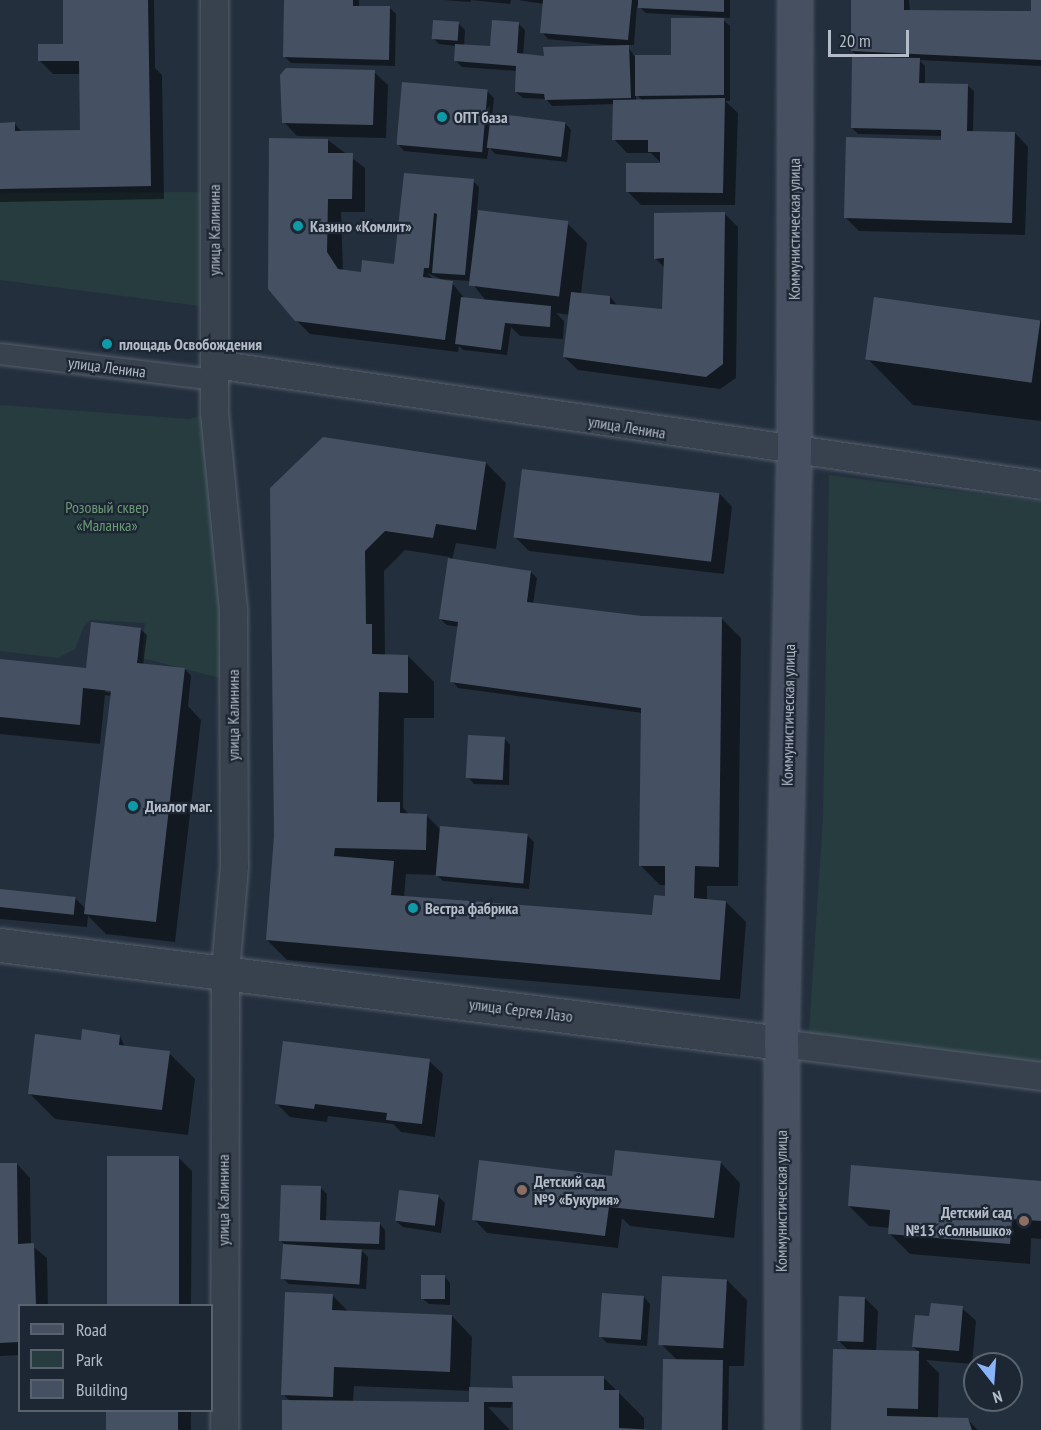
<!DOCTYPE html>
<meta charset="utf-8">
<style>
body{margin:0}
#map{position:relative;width:1041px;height:1430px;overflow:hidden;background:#242f3e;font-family:"PT Sans Narrow",sans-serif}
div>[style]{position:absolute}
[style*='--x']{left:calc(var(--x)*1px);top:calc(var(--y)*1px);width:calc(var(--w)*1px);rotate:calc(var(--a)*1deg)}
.green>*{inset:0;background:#263c3f}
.shadow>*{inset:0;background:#0007;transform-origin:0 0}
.building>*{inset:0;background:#455162;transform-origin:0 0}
.roads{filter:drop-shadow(0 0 2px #565f6c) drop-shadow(0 0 2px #565f6c)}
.pedestrian>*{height:20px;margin:-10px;padding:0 10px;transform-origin:10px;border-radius:10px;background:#38414e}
.minor>*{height:27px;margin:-13.5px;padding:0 13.5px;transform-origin:13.5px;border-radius:13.5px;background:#38414e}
.tertiary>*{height:33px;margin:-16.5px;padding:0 16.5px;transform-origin:16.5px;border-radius:16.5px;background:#38414e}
.secondary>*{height:33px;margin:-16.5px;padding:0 16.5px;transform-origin:16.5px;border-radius:16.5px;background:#465061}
.dots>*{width:16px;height:16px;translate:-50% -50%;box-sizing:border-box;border:3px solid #1d2633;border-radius:50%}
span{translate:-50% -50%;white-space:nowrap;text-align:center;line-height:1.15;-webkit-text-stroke:4.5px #1d2633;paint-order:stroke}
.poi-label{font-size:16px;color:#b4bcc9;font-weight:700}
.left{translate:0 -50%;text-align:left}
.right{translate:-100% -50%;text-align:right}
.street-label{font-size:16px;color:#b4bcc9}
.park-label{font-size:16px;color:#6b9a76}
.legend{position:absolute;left:18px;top:1304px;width:195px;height:108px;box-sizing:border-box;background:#1d2633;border:2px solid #59626f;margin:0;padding:8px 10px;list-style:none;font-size:18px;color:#b4bcc9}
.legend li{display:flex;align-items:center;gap:12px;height:30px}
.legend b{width:30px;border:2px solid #59626f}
.north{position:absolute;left:963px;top:1352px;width:60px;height:60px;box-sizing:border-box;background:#1d2633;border:2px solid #59626f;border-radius:50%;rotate:163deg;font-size:16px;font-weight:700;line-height:24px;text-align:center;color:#b4bcc9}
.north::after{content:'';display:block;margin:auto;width:21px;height:27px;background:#8ab4f8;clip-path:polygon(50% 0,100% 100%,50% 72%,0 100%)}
.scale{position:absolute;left:828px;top:30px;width:81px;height:27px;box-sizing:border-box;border:3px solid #b4bcc9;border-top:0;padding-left:8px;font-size:18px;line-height:21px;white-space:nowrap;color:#b4bcc9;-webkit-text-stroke:4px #1d2633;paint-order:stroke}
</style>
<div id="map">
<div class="green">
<i style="clip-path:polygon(214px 192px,215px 308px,0 280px,0 193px)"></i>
<i style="clip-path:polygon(0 405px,189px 419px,214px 412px,232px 681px,142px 658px,145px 623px,91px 620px,84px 626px,75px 649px,58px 658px,0 651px)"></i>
<i style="clip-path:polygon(829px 475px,1041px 502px,1041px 1076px,808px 1047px,823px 817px)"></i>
</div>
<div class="shadow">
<i style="clip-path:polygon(64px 0,154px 0,155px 68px,162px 75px,164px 199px,0 202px,0 124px,15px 124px,23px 133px,81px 131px,81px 74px,53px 74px,40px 61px,65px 46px)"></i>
<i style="clip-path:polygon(286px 0,359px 0,359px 7px,390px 8px,396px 14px,395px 66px,291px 63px,285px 57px)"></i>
<i style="clip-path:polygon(444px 0,471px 0,470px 2px)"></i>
<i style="clip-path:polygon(471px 0,511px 0,510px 4px)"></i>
<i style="clip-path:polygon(evenodd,518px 0,730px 0,730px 18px,646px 13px,637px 5px,634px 45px,627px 45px,635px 57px,672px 56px,721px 18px,730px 26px,730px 101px,725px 101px,738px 113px,735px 205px,641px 205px,627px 191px,663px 165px,651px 153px,627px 153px,614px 139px,614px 104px,552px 106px,546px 99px,523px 98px,516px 92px,517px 71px,462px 67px,455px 60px,456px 46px,439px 44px,433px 38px,459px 24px,465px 30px,464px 46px,491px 48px,519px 24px,525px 30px,523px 56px,545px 58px,624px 47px,548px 39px,542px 32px,544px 4px,518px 0,636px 94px,643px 101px,636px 101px,636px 94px)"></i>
<i style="clip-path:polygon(852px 0,909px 0,910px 11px,1032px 12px,1032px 0,1041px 0,1041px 66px,919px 60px,925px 66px,925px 84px,967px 85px,974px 91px,973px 132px,1015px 133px,1028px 147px,1025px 235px,859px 231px,845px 217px,942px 141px,943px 136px,858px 134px,852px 128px,860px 59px,852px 51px)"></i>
<i style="clip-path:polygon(374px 72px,388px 85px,386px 138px,297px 136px,284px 122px)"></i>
<i style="clip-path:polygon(487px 91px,494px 98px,492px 115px,565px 123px,571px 130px,567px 162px,495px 154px,489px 147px,487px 159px,404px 151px,398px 144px)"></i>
<i style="clip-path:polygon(evenodd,328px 140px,365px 168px,365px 212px,341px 212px,343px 272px,362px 274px,396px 266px,406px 174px,473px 181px,479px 187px,477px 212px,567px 223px,587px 243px,581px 294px,610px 297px,619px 307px,664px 311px,665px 268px,655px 258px,724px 213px,738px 227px,736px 378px,720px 389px,578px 370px,564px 357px,570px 315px,556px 313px,564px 321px,563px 339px,520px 336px,511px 327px,507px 355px,463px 350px,459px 346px,458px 352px,310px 334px,296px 320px,328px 140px,427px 273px,441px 279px,470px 281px,487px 302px,465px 299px,452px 283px,434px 280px,427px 273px)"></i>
<i style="clip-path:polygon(1041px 320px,1041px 421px,913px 405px,867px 358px)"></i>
<i style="clip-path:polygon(evenodd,486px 463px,506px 483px,496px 549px,456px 543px,452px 560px,531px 572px,537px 578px,533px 604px,641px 617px,721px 618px,741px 638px,738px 886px,707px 886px,707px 901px,726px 902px,746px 922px,740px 999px,287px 960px,267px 940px,275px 836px,271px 489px,486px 463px,405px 550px,450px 557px,440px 619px,447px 625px,459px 627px,452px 681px,458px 688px,642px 713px,640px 865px,660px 885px,666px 885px,669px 898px,653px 917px,404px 897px,406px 874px,437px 875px,443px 881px,529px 889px,534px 842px,528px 836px,441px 830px,426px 815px,410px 815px,403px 808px,404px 718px,434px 718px,434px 682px,408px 656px,385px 656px,384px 571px,405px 550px)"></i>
<i style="clip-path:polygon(719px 493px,732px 507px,724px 574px,529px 551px,516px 538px)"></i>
<i style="clip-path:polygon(evenodd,140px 629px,147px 635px,143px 665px,185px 669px,191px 676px,188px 706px,201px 720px,175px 942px,106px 934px,88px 916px,87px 927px,0 919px,0 891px,75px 898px,86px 909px,112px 696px,105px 695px,100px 744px,0 734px,0 661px,87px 670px,140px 629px,105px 689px,112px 690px,112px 693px,105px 692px,105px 689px)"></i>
<i style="clip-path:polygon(504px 738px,510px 745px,509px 785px,474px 784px,468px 777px)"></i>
<i style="clip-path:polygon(120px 1036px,125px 1047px,169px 1053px,195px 1079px,188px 1135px,55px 1119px,29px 1093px,82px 1042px)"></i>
<i style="clip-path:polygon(429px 1061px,443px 1074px,435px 1137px,401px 1132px,393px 1124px,328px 1116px,327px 1122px,290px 1117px,277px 1104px)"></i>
<i style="clip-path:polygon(178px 1157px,192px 1171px,191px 1306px,108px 1306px)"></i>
<i style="clip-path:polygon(720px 1162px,740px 1183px,734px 1238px,630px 1226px,622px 1218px,618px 1248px,487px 1233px,474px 1219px,613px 1177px)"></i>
<i style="clip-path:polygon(17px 1164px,30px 1178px,31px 1245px,47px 1258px,48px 1306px,20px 1306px,20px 1355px,0 1356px,0 1165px)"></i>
<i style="clip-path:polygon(1041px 1183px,1041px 1239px,1031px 1238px,1030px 1264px,910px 1254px,890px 1234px,890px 1228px,869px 1226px,849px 1206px)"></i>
<i style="clip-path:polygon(321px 1188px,327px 1194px,326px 1221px,379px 1223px,385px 1230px,385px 1250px,360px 1249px,368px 1257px,366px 1289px,289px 1284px,282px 1278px,284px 1244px,281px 1241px)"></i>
<i style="clip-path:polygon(439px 1197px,445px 1203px,441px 1233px,403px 1227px,396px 1221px)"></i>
<i style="clip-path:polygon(444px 1276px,450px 1283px,450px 1305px,429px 1304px,422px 1298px)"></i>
<i style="clip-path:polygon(727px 1280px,747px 1300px,744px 1366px,729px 1366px,728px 1430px,663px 1430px,678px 1361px,661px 1344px)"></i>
<i style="clip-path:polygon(evenodd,333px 1296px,349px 1312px,452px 1316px,472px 1337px,470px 1389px,514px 1390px,603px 1377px,644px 1418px,644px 1429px,656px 1430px,514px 1430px,514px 1394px,511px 1408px,488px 1407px,510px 1430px,283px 1430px,290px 1401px,283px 1394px,333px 1296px,354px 1386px,471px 1391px,471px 1403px,353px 1402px,354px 1386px)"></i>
<i style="clip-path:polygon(644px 1297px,650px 1304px,647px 1346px,607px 1343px,600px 1336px)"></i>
<i style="clip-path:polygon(865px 1298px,878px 1311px,876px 1352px,920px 1353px,913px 1347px,931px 1318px,962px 1308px,976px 1321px,972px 1364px,926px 1360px,939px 1373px,938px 1419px,967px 1419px,978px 1430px,833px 1430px,849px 1351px,839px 1341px)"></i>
<i style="left:108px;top:1410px;width:83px;height:20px"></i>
</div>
<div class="building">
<i style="clip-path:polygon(63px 0,148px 0,151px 186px,0 189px,0 123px,15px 122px,15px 131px,80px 130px,79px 61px,38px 61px,38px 44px,63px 44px)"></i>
<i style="clip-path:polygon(284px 0,353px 0,353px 6px,390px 6px,389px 60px,283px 57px)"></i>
<i style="clip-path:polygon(543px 0,632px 0,628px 40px,540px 33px)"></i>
<i style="clip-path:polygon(638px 0,724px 0,724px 12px,638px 8px)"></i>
<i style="clip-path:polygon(851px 0,904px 0,904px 10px,1031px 11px,1031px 0,1041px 0,1041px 60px,851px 51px)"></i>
<i style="clip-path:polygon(671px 18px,724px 18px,724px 95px,635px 96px,635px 55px,671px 55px)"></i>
<i style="left:433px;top:20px;width:26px;height:19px;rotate:4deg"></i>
<i style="clip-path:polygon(492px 20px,519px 22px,517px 53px,544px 56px,543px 47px,629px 45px,631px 98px,545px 100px,544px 94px,515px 92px,516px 66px,454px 61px,455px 44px,490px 46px)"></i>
<i style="clip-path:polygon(852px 57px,920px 58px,919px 83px,968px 84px,967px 131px,1015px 132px,1012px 223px,844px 218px,846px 137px,941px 140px,941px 130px,851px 128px)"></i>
<i style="clip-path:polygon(286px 68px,375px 70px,373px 125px,282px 123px,280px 75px)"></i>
<i style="left:402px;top:82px;width:86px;height:63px;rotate:5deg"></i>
<i style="clip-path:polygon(725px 98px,723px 193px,626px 192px,626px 163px,660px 163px,660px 152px,648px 152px,648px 140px,612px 140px,613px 100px)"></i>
<i style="left:491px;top:113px;width:75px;height:35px;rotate:7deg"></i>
<i style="clip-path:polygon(269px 138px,328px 139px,328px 153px,353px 153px,352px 199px,328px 199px,327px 252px,338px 269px,361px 272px,362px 260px,394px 264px,404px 173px,474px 179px,465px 275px,432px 273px,437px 214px,434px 213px,429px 268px,424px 268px,423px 277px,453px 281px,445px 340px,295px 321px,268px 289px)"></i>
<i style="left:478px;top:210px;width:91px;height:76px;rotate:7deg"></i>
<i style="clip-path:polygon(725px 212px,723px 364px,706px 377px,563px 357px,571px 292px,610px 296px,610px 304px,662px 309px,664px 258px,654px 259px,654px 213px)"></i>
<i style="clip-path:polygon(461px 297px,551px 306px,550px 327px,505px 323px,501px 350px,455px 344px)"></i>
<i style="left:874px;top:297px;width:168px;height:63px;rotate:8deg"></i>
<i style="clip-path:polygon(323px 437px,486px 462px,476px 530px,436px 524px,433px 538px,385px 531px,365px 551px,366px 624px,372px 624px,372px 654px,408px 655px,408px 693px,379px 692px,377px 802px,400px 802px,400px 813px,427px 814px,426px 850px,335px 848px,334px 856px,394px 861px,391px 895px,652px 915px,654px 895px,665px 896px,665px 866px,639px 866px,641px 708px,450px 682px,458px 622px,439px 619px,448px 558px,531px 571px,527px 602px,642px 616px,722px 617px,719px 867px,695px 866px,694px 898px,726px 901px,720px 980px,266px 940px,274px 836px,270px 488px)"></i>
<i style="left:522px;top:469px;width:199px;height:69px;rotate:7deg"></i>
<i style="clip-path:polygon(91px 622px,141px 628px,137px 663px,185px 668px,156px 922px,84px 914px,111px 691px,83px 688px,80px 725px,0 717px,0 659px,86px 668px)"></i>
<i style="left:468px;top:735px;width:37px;height:43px;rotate:3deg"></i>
<i style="left:440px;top:826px;width:88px;height:50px;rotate:5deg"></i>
<i style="left:0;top:889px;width:76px;height:18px;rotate:6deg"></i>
<i style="clip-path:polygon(82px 1029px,120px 1035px,119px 1045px,170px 1051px,162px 1110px,28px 1094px,35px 1034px,81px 1040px)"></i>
<i style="clip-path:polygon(283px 1041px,430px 1059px,422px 1124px,386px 1120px,387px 1113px,315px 1104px,314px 1109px,275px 1104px)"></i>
<i style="clip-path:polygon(615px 1150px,721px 1161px,714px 1218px,609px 1207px,605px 1236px,472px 1220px,479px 1160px,612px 1176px)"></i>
<i style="left:107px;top:1156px;width:72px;height:150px"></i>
<i style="clip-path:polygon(0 1163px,17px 1163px,18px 1244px,34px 1243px,36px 1306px,20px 1306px,20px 1342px,0 1343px)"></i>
<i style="clip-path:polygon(851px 1165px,1041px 1181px,1041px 1221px,1012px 1219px,1010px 1244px,888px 1234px,890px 1210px,848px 1206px)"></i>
<i style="clip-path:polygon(281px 1185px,321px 1186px,320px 1220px,380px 1222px,379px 1244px,279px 1241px)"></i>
<i style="left:399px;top:1190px;width:40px;height:31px;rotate:7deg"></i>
<i style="left:283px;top:1244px;width:79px;height:35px;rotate:4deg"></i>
<i style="left:421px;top:1275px;width:24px;height:24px"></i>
<i style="left:662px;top:1276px;width:65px;height:69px;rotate:3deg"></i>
<i style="clip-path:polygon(285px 1292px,333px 1294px,332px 1310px,452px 1315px,450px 1372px,334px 1367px,333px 1397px,281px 1395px)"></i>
<i style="left:602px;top:1293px;width:42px;height:44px;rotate:4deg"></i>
<i style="left:839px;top:1296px;width:26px;height:45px;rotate:2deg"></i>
<i style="clip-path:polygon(931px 1303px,963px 1306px,959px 1351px,912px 1347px,915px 1315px,929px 1316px)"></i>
<i style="clip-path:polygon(833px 1349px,919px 1351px,918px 1409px,887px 1408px,887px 1416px,968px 1418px,972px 1430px,831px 1430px)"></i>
<i style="left:663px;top:1359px;width:60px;height:71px;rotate:1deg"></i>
<i style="clip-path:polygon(512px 1376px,604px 1376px,604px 1390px,619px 1390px,619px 1428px,655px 1430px,513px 1430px,513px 1402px,484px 1402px,484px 1430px,282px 1430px,282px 1400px,469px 1402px,469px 1387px,513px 1388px)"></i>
<i style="left:106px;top:1410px;width:72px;height:20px"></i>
</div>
<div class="roads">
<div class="pedestrian">
<i style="--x:0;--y:354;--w:216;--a:6.9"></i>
</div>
<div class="minor">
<i style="--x:214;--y:0;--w:412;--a:90"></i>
<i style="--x:214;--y:412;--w:200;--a:84.5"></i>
<i style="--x:233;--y:611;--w:255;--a:89.8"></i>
<i style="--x:234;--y:866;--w:106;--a:94.9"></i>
<i style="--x:225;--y:972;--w:458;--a:90.1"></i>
<i style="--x:215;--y:364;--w:835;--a:8.33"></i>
<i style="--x:781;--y:1043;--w:262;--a:7.2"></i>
</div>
<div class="tertiary">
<i style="--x:0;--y:945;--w:787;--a:7.15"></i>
</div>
<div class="secondary">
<i style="--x:782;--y:1430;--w:387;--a:-90.1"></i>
<i style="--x:781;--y:1043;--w:592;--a:-88.74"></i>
<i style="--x:794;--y:451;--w:451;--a:-89.9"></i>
</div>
</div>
<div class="dots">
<i style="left:442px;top:117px;background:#0f9aa8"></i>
<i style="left:298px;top:226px;background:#0f9aa8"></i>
<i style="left:107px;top:344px;background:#0f9aa8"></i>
<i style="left:133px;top:806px;background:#0f9aa8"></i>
<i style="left:413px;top:908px;background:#0f9aa8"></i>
<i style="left:522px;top:1190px;background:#8d6e63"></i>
<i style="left:1024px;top:1221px;background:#8d6e63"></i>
</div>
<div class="poi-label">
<span class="left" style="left:454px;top:117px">ОПТ база</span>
<span class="left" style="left:310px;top:226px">Казино «Комлит»</span>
<span class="left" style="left:119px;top:344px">площадь Освобождения</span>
<span class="left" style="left:145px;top:806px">Диалог маг.</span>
<span class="left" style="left:425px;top:908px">Вестра фабрика</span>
<span class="left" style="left:534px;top:1190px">Детский сад<br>№9 «Букурия»</span>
<span class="right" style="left:1012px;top:1221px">Детский сад<br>№13 «Солнышко»</span>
</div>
<div class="street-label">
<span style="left:794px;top:229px;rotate:-90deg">Коммунистическая улица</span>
<span style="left:214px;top:230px;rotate:-90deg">улица Калинина</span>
<span style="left:107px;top:367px;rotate:7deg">улица Ленина</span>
<span style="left:627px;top:427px;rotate:9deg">улица Ленина</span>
<span style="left:233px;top:715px;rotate:-90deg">улица Калинина</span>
<span style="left:788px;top:715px;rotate:-89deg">Коммунистическая улица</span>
<span style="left:521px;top:1010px;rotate:7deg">улица Сергея Лазо</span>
<span style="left:223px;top:1200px;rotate:-90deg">улица Калинина</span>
<span style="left:781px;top:1201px;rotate:-90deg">Коммунистическая улица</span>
</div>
<div class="park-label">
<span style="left:107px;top:516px">Розовый сквер<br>«Маланка»</span>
</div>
<ul class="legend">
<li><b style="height:8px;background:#465061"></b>Road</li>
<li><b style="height:16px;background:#263c3f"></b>Park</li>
<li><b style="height:16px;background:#455162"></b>Building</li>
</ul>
<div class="north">N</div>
<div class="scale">20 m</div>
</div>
